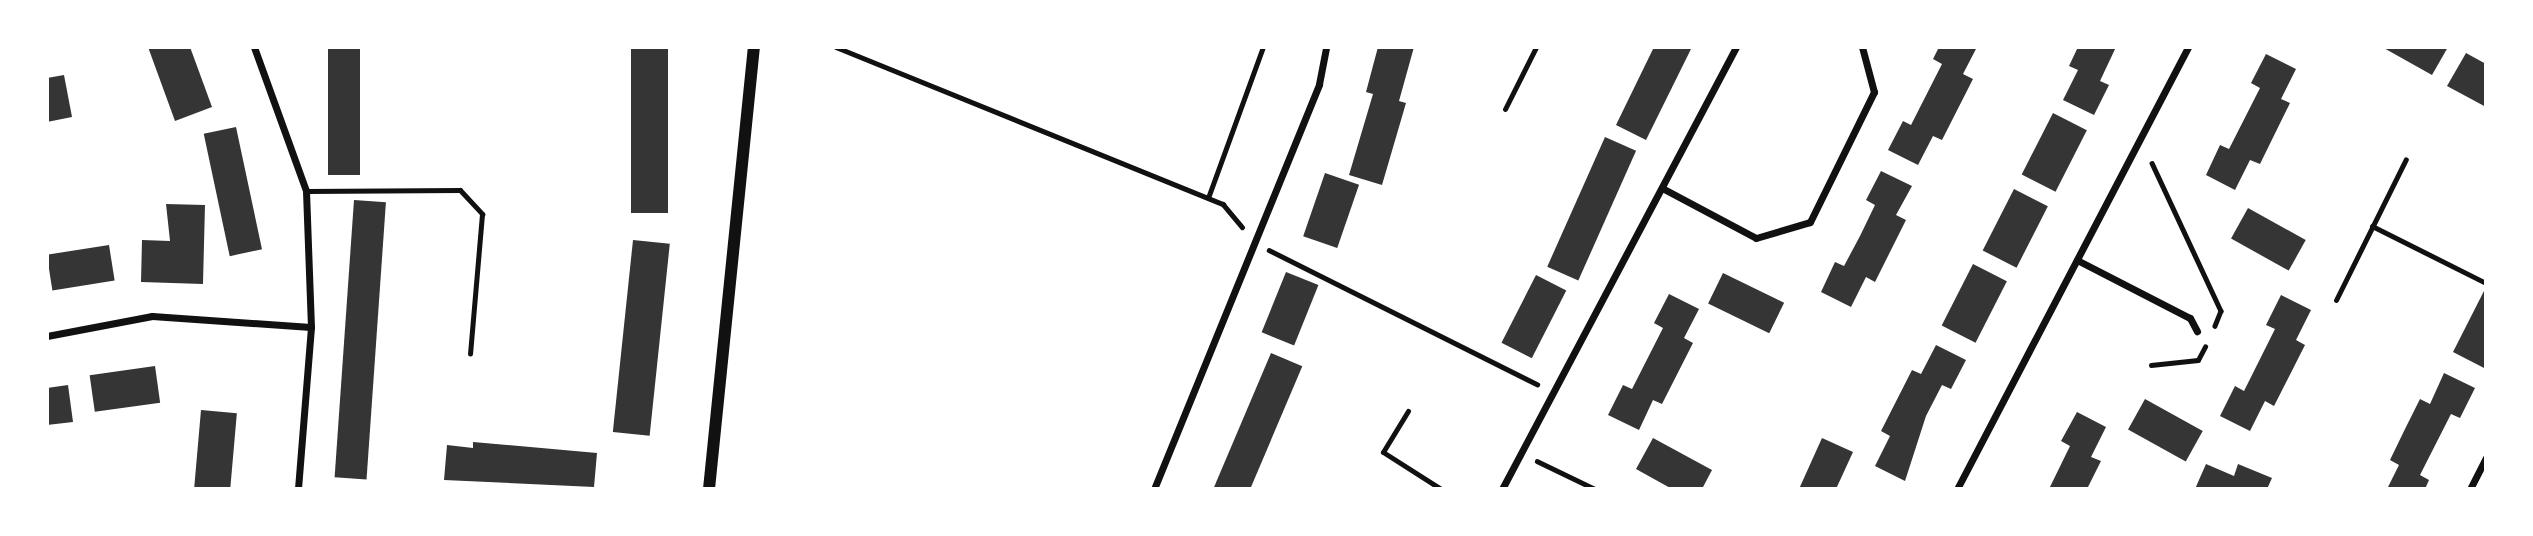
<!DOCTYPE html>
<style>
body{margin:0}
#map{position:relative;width:2533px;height:536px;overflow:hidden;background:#fff;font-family:Ubuntu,sans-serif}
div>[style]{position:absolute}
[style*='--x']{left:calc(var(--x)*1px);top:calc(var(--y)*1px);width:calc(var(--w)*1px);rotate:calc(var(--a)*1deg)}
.building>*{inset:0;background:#353535;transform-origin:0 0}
.path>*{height:4.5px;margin:-2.25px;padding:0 2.25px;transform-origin:2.25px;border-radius:2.25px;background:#111}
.service>*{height:5px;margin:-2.5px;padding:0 2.5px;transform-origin:2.5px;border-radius:2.5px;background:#111}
.minor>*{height:7px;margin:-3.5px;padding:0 3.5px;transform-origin:3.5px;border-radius:3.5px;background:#111}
.tertiary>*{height:12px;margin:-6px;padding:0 6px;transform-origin:6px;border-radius:6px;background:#111}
span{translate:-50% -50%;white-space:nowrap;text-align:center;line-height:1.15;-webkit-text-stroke:5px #fff;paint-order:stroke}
.frame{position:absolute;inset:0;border:49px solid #fff;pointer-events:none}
</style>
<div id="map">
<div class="building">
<i style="clip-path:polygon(148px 47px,190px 47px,212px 107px,175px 121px)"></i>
<i style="left:328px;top:47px;width:32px;height:128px"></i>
<i style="left:631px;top:47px;width:37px;height:166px"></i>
<i style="clip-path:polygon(1378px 47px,1414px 47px,1399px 101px,1406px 103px,1382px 185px,1349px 175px,1373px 94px,1366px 92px)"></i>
<i style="clip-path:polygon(1654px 47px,1692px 47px,1646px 140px,1616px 125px)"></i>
<i style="clip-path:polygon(1939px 47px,1977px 47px,1963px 74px,1973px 79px,1942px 140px,1933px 136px,1918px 165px,1888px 150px,1903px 121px,1911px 125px,1942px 64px,1933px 59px)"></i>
<i style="clip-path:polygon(2078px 47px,2116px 47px,2100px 81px,2109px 85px,2094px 115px,2063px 100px,2078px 70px,2069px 66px)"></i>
<i style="clip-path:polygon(2382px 47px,2448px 47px,2432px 75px)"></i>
<i style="clip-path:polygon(2466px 53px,2486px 64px,2486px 107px,2447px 86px)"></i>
<i style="clip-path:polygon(2266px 54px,2296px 69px,2281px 99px,2290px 103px,2260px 164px,2250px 160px,2235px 190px,2206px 175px,2220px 145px,2229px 149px,2260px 88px,2251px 83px)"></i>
<i style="clip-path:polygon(64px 75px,72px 117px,47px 122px,47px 78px)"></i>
<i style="left:2053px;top:113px;width:38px;height:69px;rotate:27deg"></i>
<i style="left:236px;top:127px;width:125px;height:33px;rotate:78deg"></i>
<i style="left:1605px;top:137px;width:34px;height:142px;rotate:24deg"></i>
<i style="clip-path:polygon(1881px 171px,1912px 186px,1896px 215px,1906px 220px,1875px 282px,1866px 277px,1851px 307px,1821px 292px,1835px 262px,1844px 266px,1860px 236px,1875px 205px,1866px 200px)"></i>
<i style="left:1325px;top:173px;width:36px;height:67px;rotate:19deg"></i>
<i style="left:2014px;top:189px;width:38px;height:69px;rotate:27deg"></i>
<i style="left:354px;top:200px;width:32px;height:278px;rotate:4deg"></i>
<i style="clip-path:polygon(166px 204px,205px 205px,203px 284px,141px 282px,142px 240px,170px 241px)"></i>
<i style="left:2248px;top:208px;width:66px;height:35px;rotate:29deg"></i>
<i style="left:633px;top:240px;width:37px;height:193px;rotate:6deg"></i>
<i style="left:109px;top:245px;width:36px;height:63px;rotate:81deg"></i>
<i style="left:1973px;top:264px;width:38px;height:69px;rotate:27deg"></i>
<i style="left:1286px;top:272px;width:35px;height:65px;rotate:22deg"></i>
<i style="left:1723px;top:273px;width:68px;height:34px;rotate:26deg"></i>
<i style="left:1536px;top:275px;width:34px;height:76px;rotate:27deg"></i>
<i style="clip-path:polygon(2486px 287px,2486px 369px,2453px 352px)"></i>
<i style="clip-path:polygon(1669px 294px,1699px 309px,1684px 338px,1693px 343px,1662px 404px,1653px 400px,1639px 430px,1608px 415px,1623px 385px,1632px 389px,1663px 328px,1654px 323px)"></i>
<i style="clip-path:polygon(2281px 295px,2311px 310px,2296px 340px,2305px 345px,2274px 406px,2265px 401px,2250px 431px,2220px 416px,2235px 386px,2244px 391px,2275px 329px,2266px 325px)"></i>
<i style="clip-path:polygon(1936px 345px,1966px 360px,1951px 389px,1942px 385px,1926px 416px,1905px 481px,1875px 466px,1890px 436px,1881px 431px,1912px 370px,1921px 374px)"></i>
<i style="left:1271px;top:353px;width:34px;height:147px;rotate:23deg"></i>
<i style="left:155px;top:366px;width:37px;height:66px;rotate:82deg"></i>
<i style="clip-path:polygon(2444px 373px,2475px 388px,2460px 418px,2451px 414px,2420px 475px,2429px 480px,2425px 489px,2387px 489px,2399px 465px,2390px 460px,2405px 429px,2420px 399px,2430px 404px)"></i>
<i style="clip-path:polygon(68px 385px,73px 422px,47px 425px,47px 388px)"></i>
<i style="left:2145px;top:399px;width:66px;height:35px;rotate:29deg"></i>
<i style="left:201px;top:410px;width:36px;height:79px;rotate:5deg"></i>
<i style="clip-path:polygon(2077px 412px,2106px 427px,2091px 457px,2101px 461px,2087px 489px,2049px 489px,2070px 446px,2061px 441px)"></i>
<i style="clip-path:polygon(1653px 438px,1712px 470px,1702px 489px,1672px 489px,1636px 469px)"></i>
<i style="clip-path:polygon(1822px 438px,1853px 452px,1836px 489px,1799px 489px)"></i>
<i style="clip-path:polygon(473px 442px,597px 453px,594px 487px,444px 480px,447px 445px,473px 448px)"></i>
<i style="clip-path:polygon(2206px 464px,2234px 476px,2238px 464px,2272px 478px,2267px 489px,2195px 489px)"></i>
</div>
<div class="path">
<i style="--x:836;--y:47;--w:418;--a:22.1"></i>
<i style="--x:1223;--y:204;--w:30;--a:50"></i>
<i style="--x:2152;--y:163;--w:163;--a:65"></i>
<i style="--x:2221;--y:311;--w:16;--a:112"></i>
<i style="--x:1208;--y:198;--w:161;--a:-70"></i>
<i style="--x:1269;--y:250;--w:300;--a:26.6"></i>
<i style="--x:2151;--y:365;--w:47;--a:-6.1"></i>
<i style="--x:2198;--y:360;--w:15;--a:-62"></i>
<i style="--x:1537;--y:461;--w:64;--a:25.8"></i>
</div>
<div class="service">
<i style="--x:1505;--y:109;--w:69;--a:-63.4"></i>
<i style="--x:306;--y:191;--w:154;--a:-0.4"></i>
<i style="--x:460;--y:190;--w:33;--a:47"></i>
<i style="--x:482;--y:214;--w:140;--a:94.9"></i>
<i style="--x:2372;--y:226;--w:127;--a:26.6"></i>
<i style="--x:2336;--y:300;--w:157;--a:-63.6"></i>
<i style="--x:1408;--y:411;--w:48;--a:121.4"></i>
<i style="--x:1383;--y:452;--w:69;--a:32.5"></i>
</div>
<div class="minor">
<i style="--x:254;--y:47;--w:153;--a:70.1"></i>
<i style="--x:306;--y:191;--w:136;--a:87.9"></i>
<i style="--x:311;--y:327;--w:163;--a:94.6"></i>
<i style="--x:1662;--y:188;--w:106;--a:28"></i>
<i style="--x:1756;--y:238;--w:56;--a:-16.5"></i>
<i style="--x:1810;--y:222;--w:145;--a:-63.8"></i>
<i style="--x:1874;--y:92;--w:47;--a:-104.9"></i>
<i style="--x:2077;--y:260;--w:127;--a:27.2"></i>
<i style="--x:2190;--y:318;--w:15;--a:62"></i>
<i style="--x:47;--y:336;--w:107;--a:-10.8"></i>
<i style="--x:152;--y:316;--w:159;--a:4"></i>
<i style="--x:1154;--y:489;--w:437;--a:-67.8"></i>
<i style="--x:1319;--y:84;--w:38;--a:-79"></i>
<i style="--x:1502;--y:489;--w:500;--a:-62.1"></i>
<i style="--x:1957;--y:489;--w:499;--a:-62.4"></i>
<i style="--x:2470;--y:489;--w:35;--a:-63"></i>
</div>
<div class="tertiary">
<i style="--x:709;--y:489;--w:444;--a:-84.2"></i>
</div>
<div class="frame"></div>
</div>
